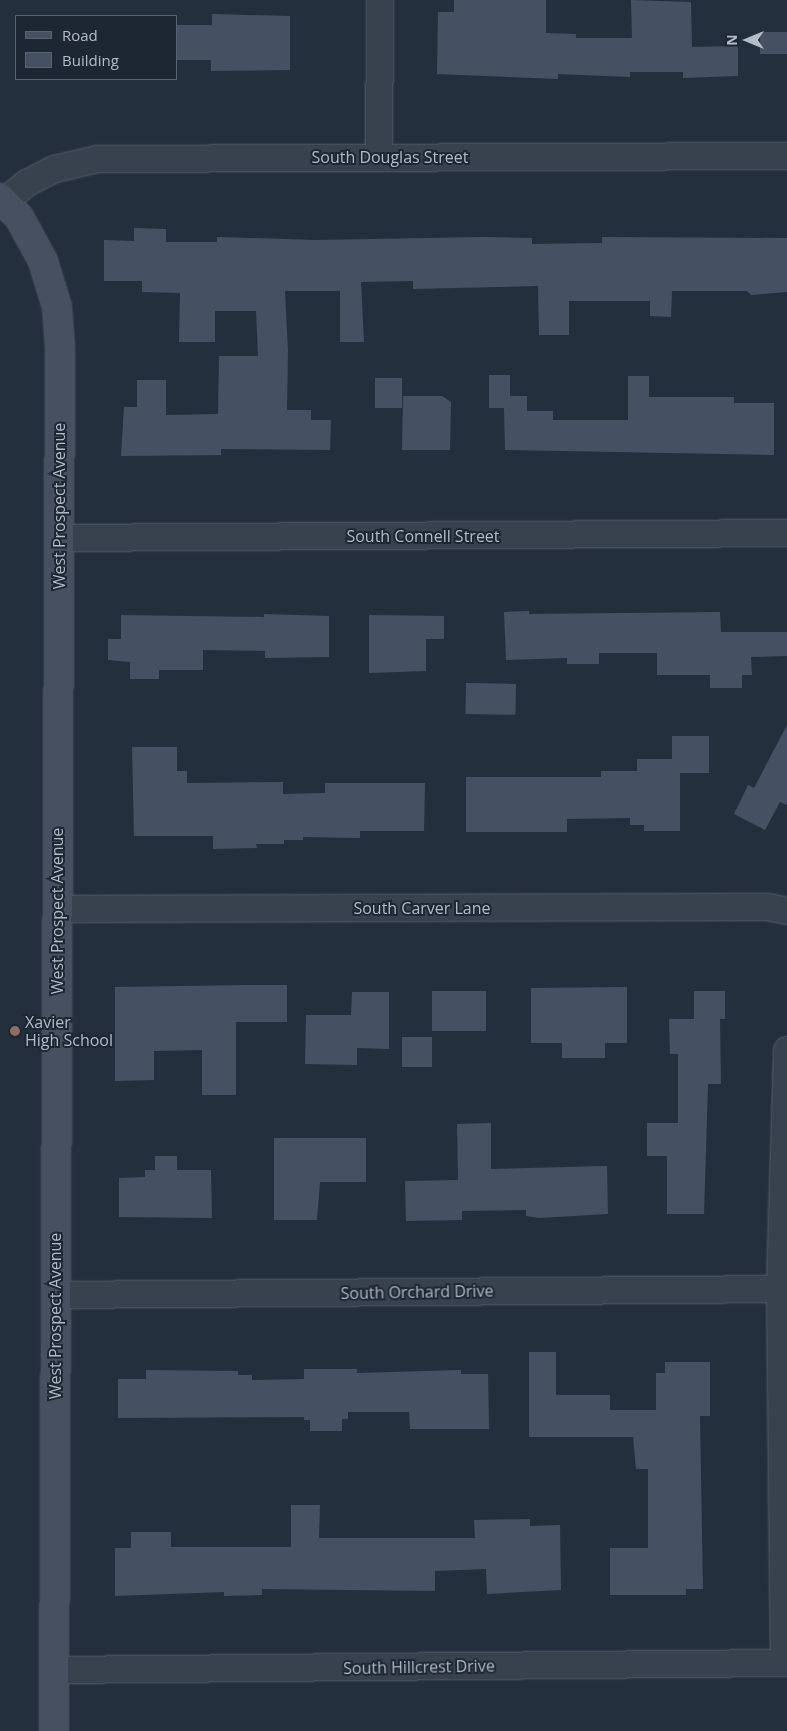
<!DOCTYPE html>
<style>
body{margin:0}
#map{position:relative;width:787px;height:1731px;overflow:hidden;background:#242f3e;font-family:"Open Sans",sans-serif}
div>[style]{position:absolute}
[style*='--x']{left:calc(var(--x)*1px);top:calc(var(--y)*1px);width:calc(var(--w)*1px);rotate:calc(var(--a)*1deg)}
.building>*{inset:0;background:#455162;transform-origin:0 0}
.roads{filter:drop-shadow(0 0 1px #565f6c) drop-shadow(0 0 1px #565f6c)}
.street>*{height:26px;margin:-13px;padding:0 13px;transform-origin:13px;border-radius:13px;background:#38414e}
.secondary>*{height:28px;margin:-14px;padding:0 14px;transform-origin:14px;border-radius:14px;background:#465061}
.dots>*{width:14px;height:14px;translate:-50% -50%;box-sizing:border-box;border:2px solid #1d2633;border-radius:50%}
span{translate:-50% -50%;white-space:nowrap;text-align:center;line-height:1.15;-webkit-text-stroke:4px #1d2633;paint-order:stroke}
.street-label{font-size:16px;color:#b4bcc9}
.poi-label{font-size:16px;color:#b4bcc9}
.left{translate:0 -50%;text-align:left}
.legend{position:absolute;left:15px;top:15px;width:162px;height:65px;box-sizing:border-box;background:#1d2633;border:1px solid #59626f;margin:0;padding:6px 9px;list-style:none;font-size:15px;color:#b4bcc9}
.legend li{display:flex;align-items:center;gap:10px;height:25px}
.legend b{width:25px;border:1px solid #59626f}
.north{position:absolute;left:722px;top:15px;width:50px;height:50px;-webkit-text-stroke:4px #1d2633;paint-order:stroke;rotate:270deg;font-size:14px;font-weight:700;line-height:20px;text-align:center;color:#b4bcc9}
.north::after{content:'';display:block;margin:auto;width:18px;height:22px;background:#b4bcc9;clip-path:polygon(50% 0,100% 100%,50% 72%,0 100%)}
</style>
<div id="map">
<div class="building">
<i style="clip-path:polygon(454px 0,546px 0,546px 33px,576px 34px,576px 38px,632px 38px,631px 0,691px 2px,692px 47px,738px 46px,738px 76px,683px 78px,683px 72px,630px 72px,630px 77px,558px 74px,558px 79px,437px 74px,438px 12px,454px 12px)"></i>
<i style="clip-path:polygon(212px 14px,290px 16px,290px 70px,211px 71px,211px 60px,177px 60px,177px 25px,212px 25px)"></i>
<i style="left:760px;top:32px;width:27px;height:22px"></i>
<i style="clip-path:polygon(134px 228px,166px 229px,166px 242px,217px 242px,217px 237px,316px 240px,484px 237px,532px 238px,532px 244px,602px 243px,602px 237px,787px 238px,787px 292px,751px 295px,747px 291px,672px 291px,671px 317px,650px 316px,650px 301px,569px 301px,569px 335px,539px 335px,538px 286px,413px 289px,413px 281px,361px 282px,364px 342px,340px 342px,340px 291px,285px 291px,288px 351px,287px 410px,311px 410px,311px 420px,331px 420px,330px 450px,221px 449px,221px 455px,121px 456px,124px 407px,137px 407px,137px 380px,166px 380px,166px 415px,218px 414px,219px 356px,258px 356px,256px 311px,215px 311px,215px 342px,179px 342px,180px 293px,142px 292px,142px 281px,104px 281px,104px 240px,134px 241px)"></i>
<i style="clip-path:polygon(489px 375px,510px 375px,510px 396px,527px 396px,527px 411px,553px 411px,553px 420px,628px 420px,628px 376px,649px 376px,649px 397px,734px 397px,734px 403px,774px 403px,774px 455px,505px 450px,504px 408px,489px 408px)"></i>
<i style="left:375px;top:378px;width:27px;height:30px"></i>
<i style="clip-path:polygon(403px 396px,442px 396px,451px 402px,450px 450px,402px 450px)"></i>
<i style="clip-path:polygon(529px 611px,529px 614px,720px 612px,721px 632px,787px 632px,787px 656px,751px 657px,752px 675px,742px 675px,742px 688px,710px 688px,710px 675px,657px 675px,657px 653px,599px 653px,599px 664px,567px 664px,567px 658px,506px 660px,504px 612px)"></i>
<i style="clip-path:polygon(264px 614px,329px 616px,329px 657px,265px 658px,265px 651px,203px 650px,203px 670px,159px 670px,159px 679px,130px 679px,130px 662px,108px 660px,108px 639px,121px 639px,121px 615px,264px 617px)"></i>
<i style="clip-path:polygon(369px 615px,444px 616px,444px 639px,426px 639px,426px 671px,369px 673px)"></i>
<i style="left:466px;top:683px;width:50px;height:31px;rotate:1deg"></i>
<i style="clip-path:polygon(787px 725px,787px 805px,780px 802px,765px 830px,734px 814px,748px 785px,754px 788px)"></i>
<i style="clip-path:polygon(672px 736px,709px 736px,709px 773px,680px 773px,680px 831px,644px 831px,644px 825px,630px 825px,630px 818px,567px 819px,567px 832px,466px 832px,466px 777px,601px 777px,601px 771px,637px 771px,637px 759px,672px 759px)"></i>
<i style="clip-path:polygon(132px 747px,177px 747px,177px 771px,187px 771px,187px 783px,283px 782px,283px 794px,325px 793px,325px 783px,425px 783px,424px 831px,360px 831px,360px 838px,303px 837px,303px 840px,284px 840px,284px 844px,256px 844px,257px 848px,213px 849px,213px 836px,134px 836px)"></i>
<i style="clip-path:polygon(249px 985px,287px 985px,287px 1022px,236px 1022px,236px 1095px,202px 1095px,202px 1050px,154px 1051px,154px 1080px,115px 1081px,115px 987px)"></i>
<i style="clip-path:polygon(627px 987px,627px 1043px,605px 1043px,605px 1058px,562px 1058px,562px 1043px,531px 1043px,531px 988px)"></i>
<i style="left:432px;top:991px;width:54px;height:40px"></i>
<i style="clip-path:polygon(694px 991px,725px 991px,725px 1019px,720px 1019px,721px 1084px,708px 1084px,704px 1214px,667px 1214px,667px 1156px,647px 1156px,647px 1123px,678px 1123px,678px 1054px,670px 1054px,669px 1019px,694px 1019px)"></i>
<i style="clip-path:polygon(352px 992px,389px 992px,389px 1049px,357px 1048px,357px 1065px,305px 1064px,306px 1015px,351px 1015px)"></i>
<i style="left:402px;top:1037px;width:30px;height:30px"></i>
<i style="clip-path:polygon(491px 1123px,491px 1169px,607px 1166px,608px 1214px,539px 1218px,526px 1216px,526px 1210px,462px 1211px,462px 1220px,406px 1221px,405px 1181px,458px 1180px,457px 1124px)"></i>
<i style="clip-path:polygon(274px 1138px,366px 1138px,366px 1182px,320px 1182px,317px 1220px,274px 1220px)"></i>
<i style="clip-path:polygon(155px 1156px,177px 1156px,177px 1170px,211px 1170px,212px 1218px,119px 1217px,119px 1178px,145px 1177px,145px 1170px,155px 1170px)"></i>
<i style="clip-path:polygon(529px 1352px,556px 1352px,556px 1395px,610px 1395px,610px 1410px,656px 1410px,656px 1373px,665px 1373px,665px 1362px,710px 1362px,710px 1416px,700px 1416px,703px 1589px,686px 1589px,686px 1595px,610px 1595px,610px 1548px,648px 1548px,648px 1469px,636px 1469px,633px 1437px,529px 1437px)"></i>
<i style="clip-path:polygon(304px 1369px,357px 1369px,357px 1373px,461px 1370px,461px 1374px,488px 1374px,489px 1429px,410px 1429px,409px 1412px,348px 1412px,348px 1419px,342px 1419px,342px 1431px,310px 1431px,310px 1420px,304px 1420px,304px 1417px,118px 1418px,118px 1379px,146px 1379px,146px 1370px,238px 1371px,238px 1375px,252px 1375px,252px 1380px,304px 1379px)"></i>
<i style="clip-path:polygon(291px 1505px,320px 1505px,319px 1538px,475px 1538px,474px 1520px,530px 1519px,530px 1526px,560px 1525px,561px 1590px,487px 1594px,486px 1569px,435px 1571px,435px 1591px,262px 1589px,262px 1595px,224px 1596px,224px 1592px,115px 1596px,115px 1548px,131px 1548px,131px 1532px,171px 1532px,171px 1547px,291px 1547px)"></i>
</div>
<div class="roads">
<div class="street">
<i style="--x:379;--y:157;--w:157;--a:-89.6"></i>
<i style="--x:4;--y:202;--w:30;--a:-40"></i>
<i style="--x:27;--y:183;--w:31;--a:-27"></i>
<i style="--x:55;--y:169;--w:43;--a:-13.4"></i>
<i style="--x:97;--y:159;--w:690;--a:-0.25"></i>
<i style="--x:60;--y:538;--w:727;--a:-0.39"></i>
<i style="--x:57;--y:909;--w:710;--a:-0.16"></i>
<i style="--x:767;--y:907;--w:20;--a:11"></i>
<i style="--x:55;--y:1295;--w:725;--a:-0.47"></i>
<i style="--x:54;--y:1670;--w:730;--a:-0.55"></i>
<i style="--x:784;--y:1663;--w:374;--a:-90.6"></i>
<i style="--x:780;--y:1289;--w:239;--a:-88.3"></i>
</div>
<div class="secondary">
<i style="--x:0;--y:198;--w:27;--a:45"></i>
<i style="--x:19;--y:217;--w:50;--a:61.4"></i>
<i style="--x:43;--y:261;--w:48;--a:73.1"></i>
<i style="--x:57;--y:307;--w:41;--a:85.8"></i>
<i style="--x:60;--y:348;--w:1383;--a:90.25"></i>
</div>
</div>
<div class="dots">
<i style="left:15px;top:1031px;background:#8d6e63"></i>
</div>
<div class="street-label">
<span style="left:390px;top:157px">South Douglas Street</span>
<span style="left:59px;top:506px;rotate:-90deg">West Prospect Avenue</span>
<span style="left:423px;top:536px">South Connell Street</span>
<span style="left:422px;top:908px">South Carver Lane</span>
<span style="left:57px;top:911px;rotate:-90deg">West Prospect Avenue</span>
<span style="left:417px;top:1292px;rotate:-1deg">South Orchard Drive</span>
<span style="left:55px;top:1316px;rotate:-90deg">West Prospect Avenue</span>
<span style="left:419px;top:1667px;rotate:-1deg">South Hillcrest Drive</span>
</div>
<div class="poi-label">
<span class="left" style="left:25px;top:1031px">Xavier<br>High School</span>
</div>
<ul class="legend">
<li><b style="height:6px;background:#465061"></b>Road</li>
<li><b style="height:14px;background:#455162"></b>Building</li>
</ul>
<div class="north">N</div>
</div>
